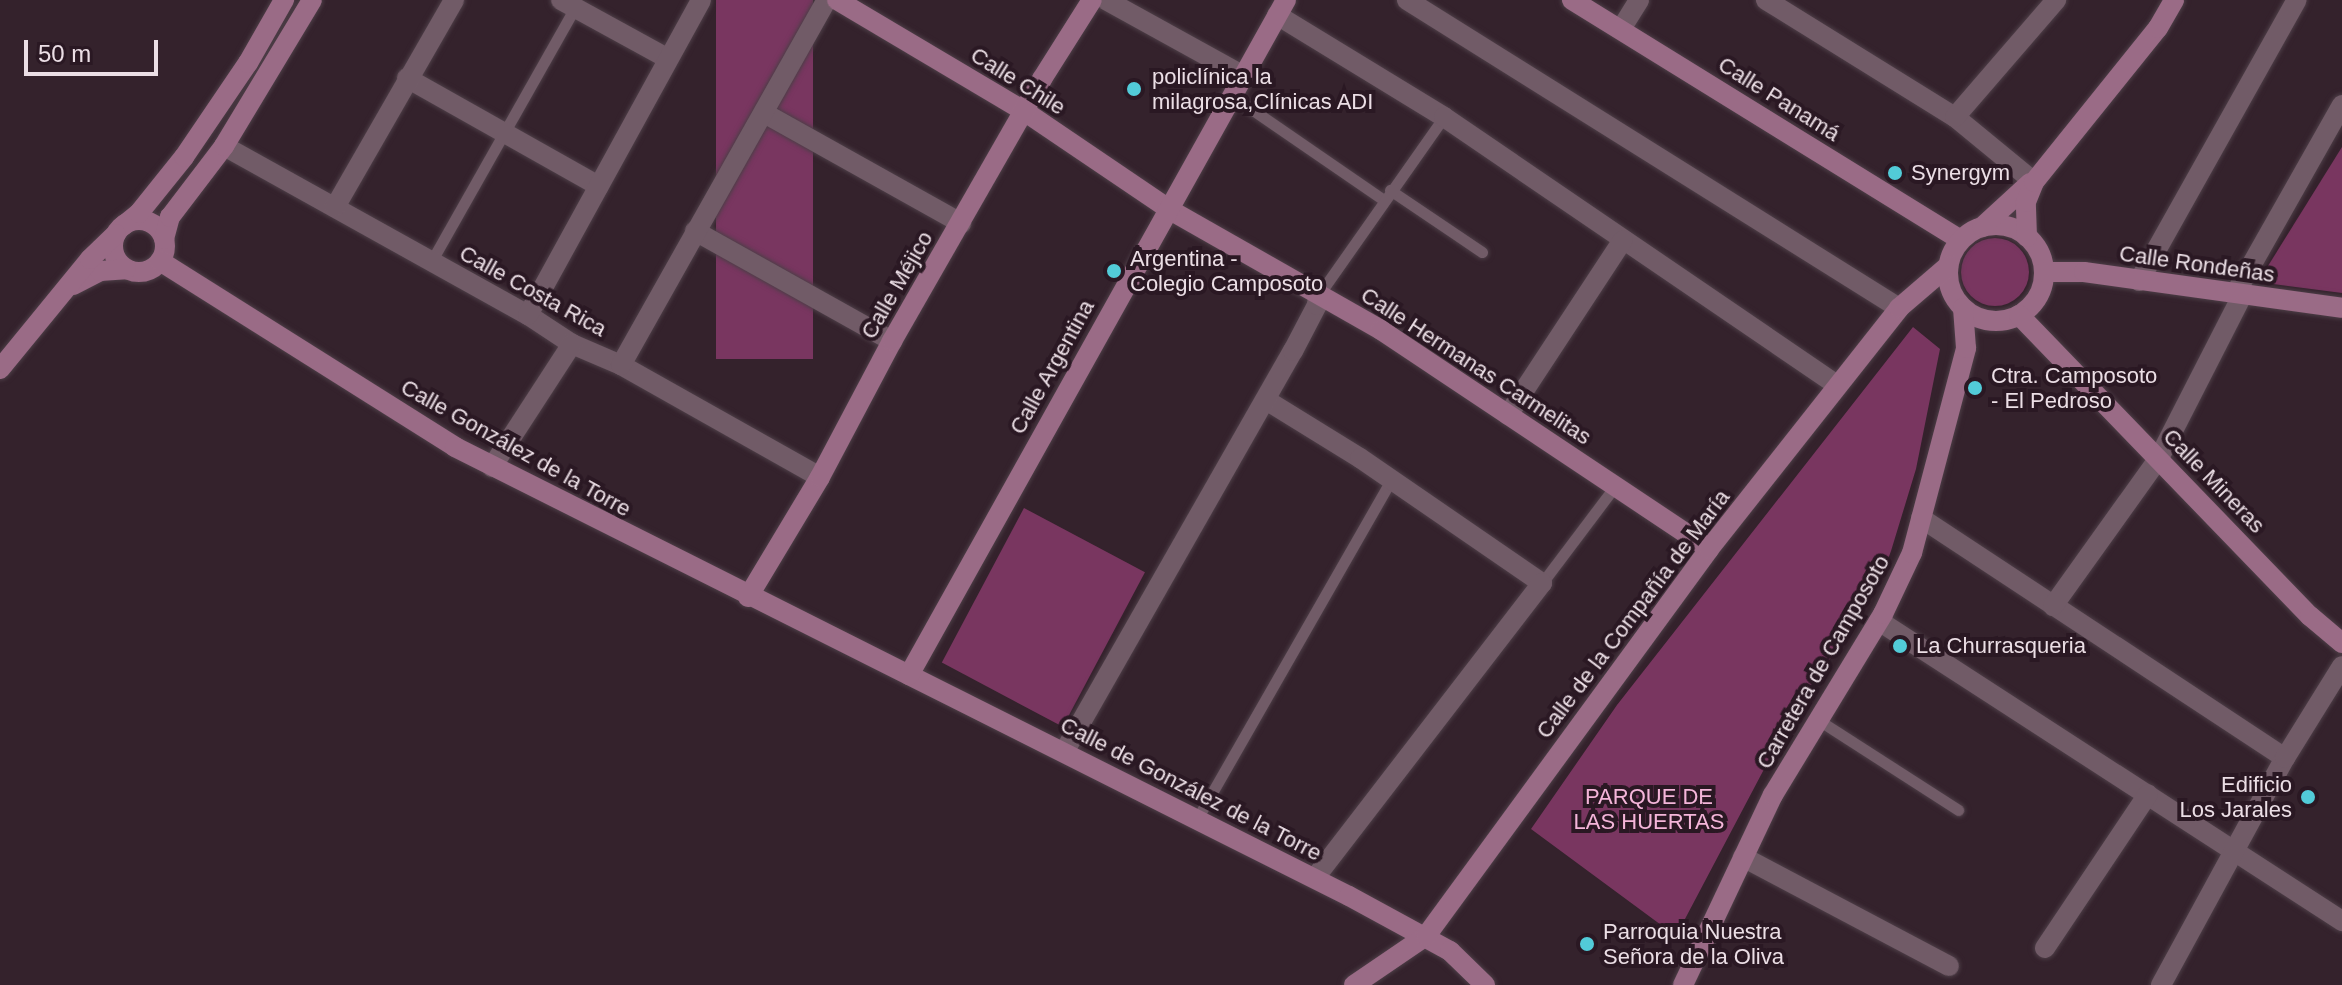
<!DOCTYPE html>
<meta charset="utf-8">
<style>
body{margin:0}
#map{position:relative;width:2342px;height:985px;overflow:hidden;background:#34222c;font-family:Arial,sans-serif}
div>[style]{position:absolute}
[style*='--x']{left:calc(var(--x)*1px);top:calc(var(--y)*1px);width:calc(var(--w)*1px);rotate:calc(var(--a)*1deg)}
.green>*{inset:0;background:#793660;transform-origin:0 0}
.round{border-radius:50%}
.roads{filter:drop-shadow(0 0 2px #4d3e47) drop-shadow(0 0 2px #4d3e47)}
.lane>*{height:11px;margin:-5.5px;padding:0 5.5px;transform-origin:5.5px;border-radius:5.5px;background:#715b67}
.street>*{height:20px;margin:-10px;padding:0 10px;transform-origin:10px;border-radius:10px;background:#715b67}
.secondary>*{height:20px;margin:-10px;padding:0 10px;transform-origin:10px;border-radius:10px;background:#9a6b86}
.secondary>.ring{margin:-10px;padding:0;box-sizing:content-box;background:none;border:20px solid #9a6b86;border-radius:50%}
.dots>*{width:22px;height:22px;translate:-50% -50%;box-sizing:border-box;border:4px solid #2a1823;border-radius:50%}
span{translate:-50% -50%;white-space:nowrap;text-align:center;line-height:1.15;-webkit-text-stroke:8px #2a1823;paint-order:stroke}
.poi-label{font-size:22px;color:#ebdee5}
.left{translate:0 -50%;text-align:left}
.right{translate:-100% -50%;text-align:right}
.street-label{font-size:22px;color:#ebdee5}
.park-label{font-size:22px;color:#f4b5d9}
.scale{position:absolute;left:24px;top:40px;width:134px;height:36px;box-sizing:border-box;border:4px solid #ebdee5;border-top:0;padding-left:10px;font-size:24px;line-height:28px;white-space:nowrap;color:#ebdee5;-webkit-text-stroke:6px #2a1823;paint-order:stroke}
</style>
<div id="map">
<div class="green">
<i style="left:716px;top:0;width:97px;height:359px"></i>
<i style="clip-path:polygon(2342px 147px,2342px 293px,2258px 282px)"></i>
<i class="round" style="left:1961px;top:238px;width:68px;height:68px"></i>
<i style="clip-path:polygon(1913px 327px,1940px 349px,1916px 469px,1891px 551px,1881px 578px,1781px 737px,1676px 936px,1531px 829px,1617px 705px)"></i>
<i style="left:1024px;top:508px;width:137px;height:175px;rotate:28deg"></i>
</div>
<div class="roads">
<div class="lane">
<i style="--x:1231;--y:95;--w:186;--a:34.5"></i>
<i style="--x:1390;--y:190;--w:111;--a:34"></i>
<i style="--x:431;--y:262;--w:293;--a:-60.5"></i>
<i style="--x:1318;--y:296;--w:219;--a:-54.9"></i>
<i style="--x:1542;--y:583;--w:121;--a:-53"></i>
<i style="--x:1817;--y:719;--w:168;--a:32.8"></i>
<i style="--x:1197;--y:819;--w:392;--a:-60.2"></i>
</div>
<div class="street">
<i style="--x:561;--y:0;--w:121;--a:28.7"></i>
<i style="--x:1106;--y:0;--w:155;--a:28.9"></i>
<i style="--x:1407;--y:0;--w:580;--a:32.05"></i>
<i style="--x:1766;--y:0;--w:222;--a:31.8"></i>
<i style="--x:1955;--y:117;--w:102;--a:39.4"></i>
<i style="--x:1277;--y:15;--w:196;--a:31.4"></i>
<i style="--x:1444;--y:117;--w:476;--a:34.3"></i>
<i style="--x:1621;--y:29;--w:34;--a:-58"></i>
<i style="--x:407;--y:78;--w:220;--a:29.4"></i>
<i style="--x:764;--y:113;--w:226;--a:29.2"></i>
<i style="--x:1955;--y:117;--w:155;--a:-49.2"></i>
<i style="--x:224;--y:146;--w:348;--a:29.1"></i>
<i style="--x:528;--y:315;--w:53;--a:33.4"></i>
<i style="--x:572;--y:344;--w:53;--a:23.2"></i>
<i style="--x:621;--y:365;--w:228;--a:29.4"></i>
<i style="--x:335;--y:207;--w:239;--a:-60.1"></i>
<i style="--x:695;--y:231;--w:226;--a:29.2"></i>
<i style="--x:2139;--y:281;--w:322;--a:-60.7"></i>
<i style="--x:2235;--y:294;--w:217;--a:-60.5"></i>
<i style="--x:528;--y:315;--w:359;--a:-61.2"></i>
<i style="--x:621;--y:365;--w:419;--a:-60.6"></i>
<i style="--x:1266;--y:400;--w:110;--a:31.7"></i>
<i style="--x:1360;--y:458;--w:221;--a:34.5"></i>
<i style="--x:1542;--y:583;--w:372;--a:127.6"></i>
<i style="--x:1508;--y:415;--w:209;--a:-56.7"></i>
<i style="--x:492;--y:467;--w:147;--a:-57"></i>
<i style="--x:1921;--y:518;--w:436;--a:33.4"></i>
<i style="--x:2053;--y:606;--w:182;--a:-54.4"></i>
<i style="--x:2159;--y:458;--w:184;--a:-62.9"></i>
<i style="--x:1879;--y:621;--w:552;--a:32.94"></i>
<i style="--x:1064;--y:752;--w:462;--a:-60.3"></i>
<i style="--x:1293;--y:351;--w:52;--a:-62.4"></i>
<i style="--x:1317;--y:305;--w:9;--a:-84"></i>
<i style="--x:1743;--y:857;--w:233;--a:27.9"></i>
<i style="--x:2045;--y:948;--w:185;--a:-56.2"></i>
<i style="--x:2161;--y:985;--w:259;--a:-61.4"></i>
<i style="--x:2285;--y:758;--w:108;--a:-58.2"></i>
</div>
<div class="secondary">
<i style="--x:837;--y:0;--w:217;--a:30.7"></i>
<i style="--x:1024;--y:111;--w:176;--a:34.1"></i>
<i style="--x:1170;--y:210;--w:243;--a:29.6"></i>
<i style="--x:1381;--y:330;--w:394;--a:33.7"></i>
<i style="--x:1572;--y:0;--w:456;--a:31.7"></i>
<i class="ring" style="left:113px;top:220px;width:32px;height:32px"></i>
<i class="ring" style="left:1948px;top:225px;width:76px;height:76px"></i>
<i style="--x:123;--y:226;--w:21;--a:-39"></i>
<i style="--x:139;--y:213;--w:72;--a:-51.2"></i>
<i style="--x:184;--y:157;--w:114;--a:-55.8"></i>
<i style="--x:248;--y:63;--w:73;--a:-60.3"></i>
<i style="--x:1982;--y:227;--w:65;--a:-42.5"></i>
<i style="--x:2027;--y:237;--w:35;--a:-92"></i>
<i style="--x:2026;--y:202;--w:22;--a:-68"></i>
<i style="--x:2034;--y:182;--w:198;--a:-51.2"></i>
<i style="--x:2158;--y:28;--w:32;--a:-60"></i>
<i style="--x:164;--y:239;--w:23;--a:-75"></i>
<i style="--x:170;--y:217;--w:89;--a:-52.7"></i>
<i style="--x:224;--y:146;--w:170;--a:-58.9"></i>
<i style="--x:160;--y:261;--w:349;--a:32.2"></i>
<i style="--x:455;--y:447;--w:1000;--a:26.67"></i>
<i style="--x:1349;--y:896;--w:115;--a:28.6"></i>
<i style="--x:1450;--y:951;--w:49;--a:44.2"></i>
<i style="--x:2044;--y:272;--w:40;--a:0"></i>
<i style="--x:2084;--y:272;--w:260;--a:7.9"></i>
<i style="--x:73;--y:285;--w:30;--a:-27"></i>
<i style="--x:100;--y:271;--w:26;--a:-4"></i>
<i style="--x:2019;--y:315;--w:419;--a:46"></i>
<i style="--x:2310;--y:616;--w:42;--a:40.2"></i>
<i style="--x:0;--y:369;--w:142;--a:-50.7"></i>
<i style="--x:90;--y:259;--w:36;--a:-44"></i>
<i style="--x:748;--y:597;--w:140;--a:-59"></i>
<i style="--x:820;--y:477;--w:154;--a:-62.1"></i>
<i style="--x:892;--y:341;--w:302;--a:-60.2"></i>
<i style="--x:1042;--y:79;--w:93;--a:-57.7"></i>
<i style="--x:909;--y:675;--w:773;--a:-60.82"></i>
<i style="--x:1354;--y:985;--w:87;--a:-34.2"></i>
<i style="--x:1426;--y:936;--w:479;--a:-53.8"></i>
<i style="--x:1709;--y:549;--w:307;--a:-51.7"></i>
<i style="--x:1899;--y:308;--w:65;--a:-40.6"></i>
<i style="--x:1683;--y:985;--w:210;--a:-64.7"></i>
<i style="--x:1773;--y:795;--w:212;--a:-58.7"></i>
<i style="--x:1883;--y:614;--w:68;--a:-64.6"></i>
<i style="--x:1912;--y:553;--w:212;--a:-75.2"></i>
<i style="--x:1966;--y:348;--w:40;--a:-94.3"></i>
</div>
</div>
<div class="dots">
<i style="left:1134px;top:89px;background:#52cbd8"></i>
<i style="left:1895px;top:173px;background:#52cbd8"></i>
<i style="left:1114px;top:271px;background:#52cbd8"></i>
<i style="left:1975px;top:388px;background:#52cbd8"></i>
<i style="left:1900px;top:646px;background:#52cbd8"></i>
<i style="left:2308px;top:797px;background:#52cbd8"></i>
<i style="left:1587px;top:944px;background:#52cbd8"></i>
</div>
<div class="poi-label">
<span class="left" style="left:1152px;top:89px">policlínica la<br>milagrosa,Clínicas ADI</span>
<span class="left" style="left:1911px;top:173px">Synergym</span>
<span class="left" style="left:1130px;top:271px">Argentina -<br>Colegio Camposoto</span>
<span class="left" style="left:1991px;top:388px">Ctra. Camposoto<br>- El Pedroso</span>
<span class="left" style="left:1916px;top:646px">La Churrasqueria</span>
<span class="right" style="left:2292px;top:797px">Edificio<br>Los Jarales</span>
<span class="left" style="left:1603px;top:944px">Parroquia Nuestra<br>Señora de la Oliva</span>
</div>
<div class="street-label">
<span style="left:1018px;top:81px;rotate:32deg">Calle Chile</span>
<span style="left:1779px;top:99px;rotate:32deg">Calle Panamá</span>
<span style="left:2197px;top:264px;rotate:8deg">Calle Rondeñas</span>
<span style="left:897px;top:285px;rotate:-60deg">Calle Méjico</span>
<span style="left:533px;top:291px;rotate:29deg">Calle Costa Rica</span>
<span style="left:1476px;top:366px;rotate:33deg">Calle Hermanas Carmelitas</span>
<span style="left:1052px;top:367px;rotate:-61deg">Calle Argentina</span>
<span style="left:516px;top:448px;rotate:29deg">Calle González de la Torre</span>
<span style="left:2214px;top:481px;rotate:46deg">Calle Mineras</span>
<span style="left:1633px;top:614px;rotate:-53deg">Calle de la Compañía de María</span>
<span style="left:1823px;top:662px;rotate:-60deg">Carretera de Camposoto</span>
<span style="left:1191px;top:789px;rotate:27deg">Calle de González de la Torre</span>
</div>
<div class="park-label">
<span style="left:1649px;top:809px">PARQUE DE<br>LAS HUERTAS</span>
</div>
<div class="scale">50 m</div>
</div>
